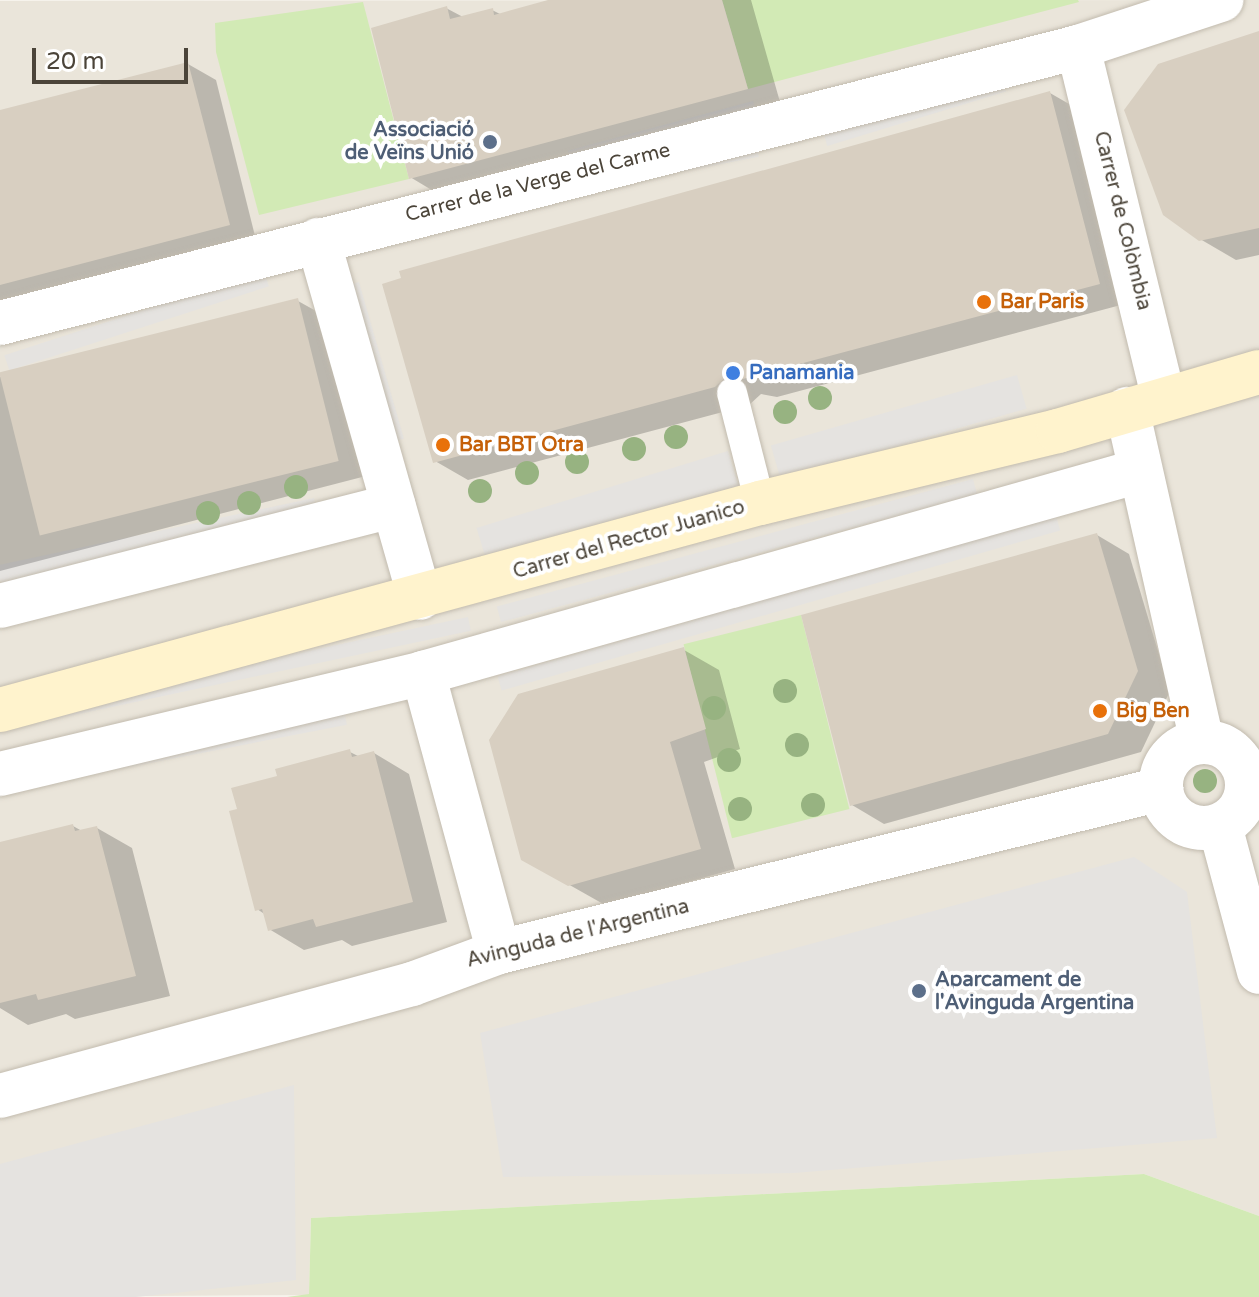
<!DOCTYPE html>
<meta charset="utf-8">
<style>
body{margin:0}
#map{position:relative;width:1259px;height:1297px;overflow:hidden;background:#f6f3ec;font-family:"Varela Round",sans-serif}
div>[style]{position:absolute}
[style*='--x']{left:calc(var(--x)*1px);top:calc(var(--y)*1px);width:calc(var(--w)*1px);rotate:calc(var(--a)*1deg)}
.residential>*{inset:0;background:#eae5da}
.green>*{inset:0;background:#d2eab5;transform-origin:0 0}
.parking>*{inset:0;background:#e5e3e0;transform-origin:0 0}
.shadow>*{inset:0;background:#0003}
.building>*{inset:0;background:#d8cfc1;transform-origin:0 0}
.roads{filter:drop-shadow(0 0 2px #c2bbae) drop-shadow(0 0 2px #c2bbae)}
.service>*{height:30px;margin:-15px;padding:0 15px;transform-origin:15px;border-radius:15px;background:#fff}
.minor>*{height:44px;margin:-22px;padding:0 22px;transform-origin:22px;border-radius:22px;background:#fff}
.minor>.ring{margin:-22px;padding:0;box-sizing:content-box;background:none;border:44px solid #fff;border-radius:50%}
.secondary>*{height:44px;margin:-22px;padding:0 22px;transform-origin:22px;border-radius:22px;background:#fff3cd}
.trees>*{width:24px;height:24px;margin:-12px;border-radius:50%;background:#97b381}
.dots>*{width:22px;height:22px;translate:-50% -50%;box-sizing:border-box;border:4px solid #fff;border-radius:50%}
span{translate:-50% -50%;white-space:nowrap;text-align:center;line-height:1.15;-webkit-text-stroke:8px #fff;paint-order:stroke}
.service-label{font-size:20px;color:#4e5e75;font-weight:700}
.right{translate:-100% -50%;text-align:right}
.left{translate:0 -50%;text-align:left}
.street-label{font-size:20px;color:#4b4439}
.food-label{font-size:20px;color:#c56008;font-weight:700}
.shop-label{font-size:20px;color:#366cbe;font-weight:700}
.scale{position:absolute;left:32px;top:48px;width:156px;height:36px;box-sizing:border-box;border:4px solid #4b4439;border-top:0;padding-left:10px;font-size:24px;line-height:28px;white-space:nowrap;color:#4b4439;-webkit-text-stroke:6px #fff;paint-order:stroke}
</style>
<div id="map">
<div class="residential">
<i style="clip-path:polygon(1259px 0,1259px 1216px,1144px 1174px,311px 1218px,309px 1295px,0 1297px,0 1px)"></i>
</div>
<div class="green">
<i style="clip-path:polygon(722px 0,1078px 0,1079px 2px,748px 89px)"></i>
<i style="clip-path:polygon(363px 2px,409px 179px,259px 215px,216px 52px,215px 23px)"></i>
<i style="left:801px;top:615px;width:200px;height:121px;rotate:76deg"></i>
<i style="clip-path:polygon(1144px 1174px,1259px 1216px,1259px 1297px,287px 1297px,309px 1294px,311px 1218px)"></i>
</div>
<div class="parking">
<i style="left:1002px;top:78px;width:14px;height:187px;rotate:73deg"></i>
<i style="left:753px;top:101px;width:16px;height:192px;rotate:75deg"></i>
<i style="left:756px;top:142px;width:15px;height:120px;rotate:79deg"></i>
<i style="left:264px;top:271px;width:16px;height:273px;rotate:72deg"></i>
<i style="left:359px;top:282px;width:163px;height:18px;rotate:74deg"></i>
<i style="left:1017px;top:375px;width:35px;height:256px;rotate:74deg"></i>
<i style="left:728px;top:451px;width:38px;height:263px;rotate:73deg"></i>
<i style="left:973px;top:479px;width:16px;height:493px;rotate:75deg"></i>
<i style="left:314px;top:498px;width:19px;height:324px;rotate:78deg"></i>
<i style="left:1056px;top:516px;width:15px;height:581px;rotate:74deg"></i>
<i style="left:468px;top:617px;width:14px;height:484px;rotate:78deg"></i>
<i style="left:344px;top:710px;width:15px;height:356px;rotate:79deg"></i>
<i style="clip-path:polygon(1134px 857px,1187px 892px,1217px 1138px,794px 1173px,503px 1177px,480px 1033px)"></i>
<i style="clip-path:polygon(294px 1085px,296px 1280px,136px 1297px,0 1297px,0 1164px)"></i>
</div>
<div class="shadow">
<i style="clip-path:polygon(561px 0,751px 0,782px 109px,445px 198px,410px 177px,446px 8px,463px 17px,492px 10px,502px 15px)"></i>
<i style="clip-path:polygon(1259px 34px,1259px 255px,1236px 260px,1200px 239px)"></i>
<i style="clip-path:polygon(188px 64px,216px 80px,256px 240px,0 307px,0 112px)"></i>
<i style="clip-path:polygon(1050px 93px,1083px 112px,1132px 302px,777px 397px,761px 394px,749px 405px,468px 480px,435px 461px)"></i>
<i style="clip-path:polygon(298px 301px,325px 316px,366px 476px,0 571px,0 377px)"></i>
<i style="clip-path:polygon(1097px 535px,1129px 554px,1170px 691px,1141px 752px,884px 824px,852px 805px)"></i>
<i style="clip-path:polygon(684px 650px,719px 670px,740px 749px,704px 762px,735px 869px,605px 905px,559px 879px)"></i>
<i style="clip-path:polygon(350px 752px,360px 757px,374px 753px,409px 774px,447px 922px,352px 946px,342px 940px,304px 950px,269px 929px,266px 915px,257px 909px,239px 811px,280px 777px)"></i>
<i style="clip-path:polygon(73px 826px,82px 831px,97px 828px,132px 848px,170px 996px,75px 1019px,66px 1014px,28px 1025px,0 1008px,0 852px)"></i>
</div>
<div class="building">
<i style="clip-path:polygon(548px 0,722px 0,748px 89px,409px 179px,371px 28px,447px 6px,450px 19px,493px 8px,494px 15px)"></i>
<i style="clip-path:polygon(1259px 31px,1259px 228px,1199px 241px,1163px 215px,1124px 110px,1158px 64px)"></i>
<i style="clip-path:polygon(188px 62px,230px 225px,0 285px,0 110px)"></i>
<i style="clip-path:polygon(1050px 91px,1100px 284px,743px 379px,727px 376px,715px 387px,433px 463px,382px 284px,401px 278px,399px 271px)"></i>
<i style="left:298px;top:298px;width:168px;height:308px;rotate:76deg"></i>
<i style="clip-path:polygon(1097px 533px,1138px 671px,1108px 734px,850px 806px,801px 615px)"></i>
<i style="clip-path:polygon(684px 647px,706px 729px,670px 742px,701px 849px,568px 886px,521px 860px,489px 740px,518px 694px)"></i>
<i style="clip-path:polygon(350px 749px,352px 757px,374px 751px,413px 902px,316px 927px,313px 919px,268px 931px,262px 909px,255px 911px,229px 811px,237px 809px,231px 788px,277px 776px,275px 769px)"></i>
<i style="clip-path:polygon(73px 824px,75px 831px,97px 826px,136px 976px,38px 1000px,36px 994px,0 1003px,0 842px)"></i>
</div>
<div class="roads">
<div class="service">
<i style="--x:732;--y:393;--w:114;--a:75.7"></i>
</div>
<div class="minor">
<i style="--x:1078;--y:47;--w:359;--a:76.3"></i>
<i style="--x:318;--y:240;--w:372;--a:74.1"></i>
<i style="--x:0;--y:323;--w:1113;--a:-14.36"></i>
<i style="--x:1078;--y:47;--w:151;--a:-18.2"></i>
<i style="--x:1127;--y:409;--w:340;--a:77.3"></i>
<i style="--x:0;--y:606;--w:406;--a:-14.3"></i>
<i style="--x:423;--y:673;--w:289;--a:74.8"></i>
<i class="ring" style="left:1161px;top:742px;width:42px;height:42px"></i>
<i style="--x:0;--y:774;--w:435;--a:-13.4"></i>
<i style="--x:423;--y:673;--w:744;--a:-15.75"></i>
<i style="--x:1220;--y:826;--w:151;--a:75"></i>
<i style="--x:0;--y:1096;--w:427;--a:-15.2"></i>
<i style="--x:412;--y:984;--w:93;--a:-20.2"></i>
<i style="--x:499;--y:952;--w:682;--a:-13.83"></i>
</div>
<div class="secondary">
<i style="--x:0;--y:710;--w:788;--a:-15.24"></i>
<i style="--x:760;--y:503;--w:307;--a:-13.6"></i>
<i style="--x:1058;--y:431;--w:209;--a:-16.4"></i>
</div>
</div>
<div class="trees">
<i style="left:820px;top:398px"></i>
<i style="left:785px;top:412px"></i>
<i style="left:676px;top:437px"></i>
<i style="left:634px;top:449px"></i>
<i style="left:577px;top:462px"></i>
<i style="left:527px;top:473px"></i>
<i style="left:296px;top:487px"></i>
<i style="left:480px;top:491px"></i>
<i style="left:249px;top:503px"></i>
<i style="left:208px;top:513px"></i>
<i style="left:785px;top:691px"></i>
<i style="left:714px;top:708px"></i>
<i style="left:797px;top:745px"></i>
<i style="left:729px;top:760px"></i>
<i style="left:1205px;top:781px"></i>
<i style="left:813px;top:805px"></i>
<i style="left:740px;top:809px"></i>
</div>
<div class="dots">
<i style="left:490px;top:142px;background:#5c6f8a"></i>
<i style="left:984px;top:302px;background:#e8710a"></i>
<i style="left:733px;top:373px;background:#3f7fe0"></i>
<i style="left:443px;top:445px;background:#e8710a"></i>
<i style="left:1100px;top:711px;background:#e8710a"></i>
<i style="left:919px;top:991px;background:#5c6f8a"></i>
</div>
<div class="service-label">
<span class="right" style="left:474px;top:142px">Associació<br>de Veïns Unió</span>
<span class="left" style="left:935px;top:992px">Aparcament de<br>l'Avinguda Argentina</span>
</div>
<div class="street-label">
<span style="left:538px;top:183px;rotate:-14deg">Carrer de la Verge del Carme</span>
<span style="left:1122px;top:221px;rotate:76deg">Carrer de Colòmbia</span>
<span style="left:629px;top:540px;rotate:-16deg">Carrer del Rector Juanico</span>
<span style="left:578px;top:934px;rotate:-14deg">Avinguda de l'Argentina</span>
</div>
<div class="food-label">
<span class="left" style="left:1000px;top:302px">Bar Paris</span>
<span class="left" style="left:459px;top:445px">Bar BBT Otra</span>
<span class="left" style="left:1116px;top:711px">Big Ben</span>
</div>
<div class="shop-label">
<span class="left" style="left:749px;top:373px">Panamania</span>
</div>
<div class="scale">20 m</div>
</div>
